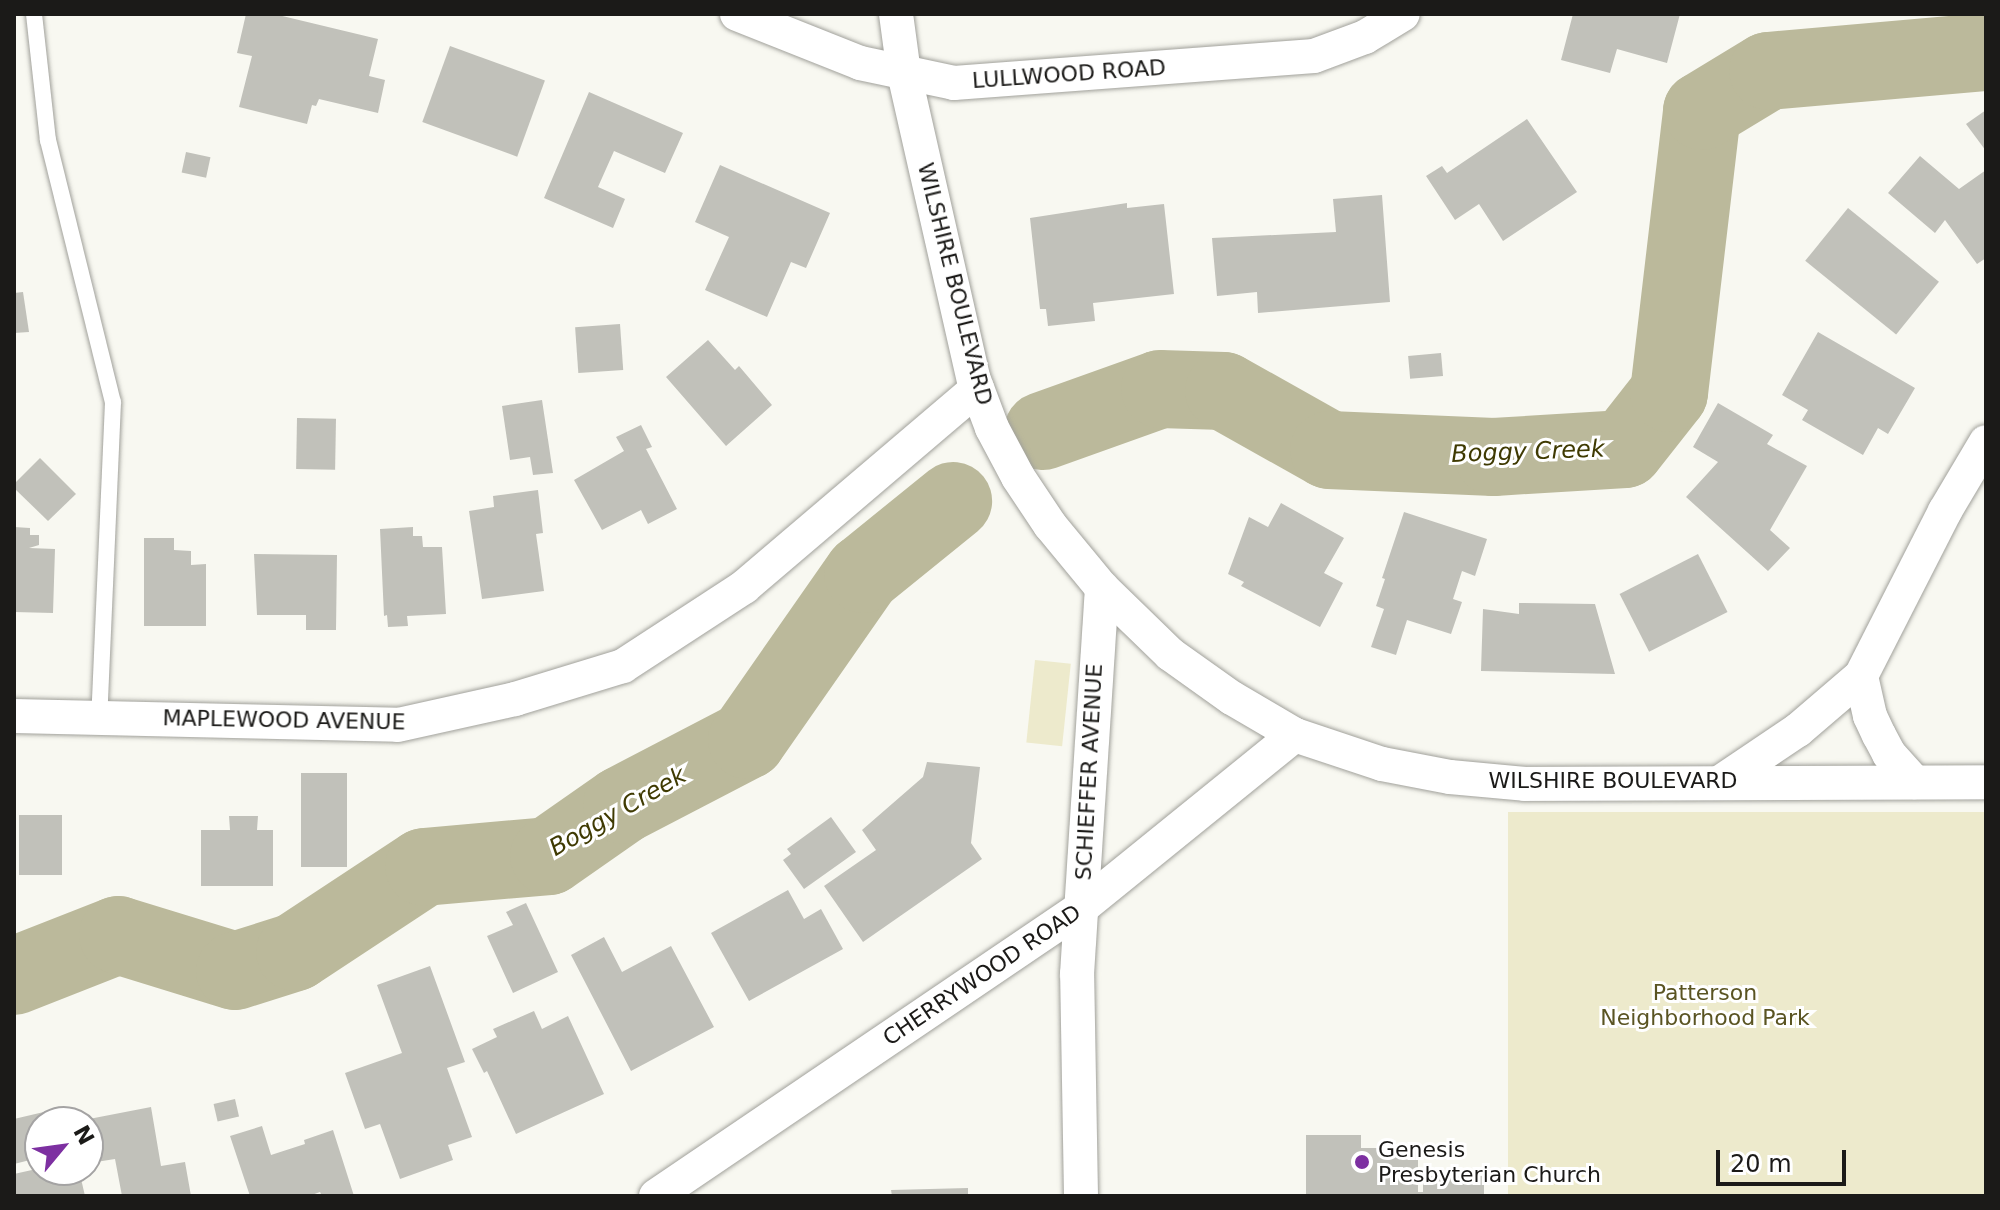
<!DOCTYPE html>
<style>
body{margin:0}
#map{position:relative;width:2000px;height:1210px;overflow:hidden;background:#f8f8f1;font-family:"DejaVu Sans",sans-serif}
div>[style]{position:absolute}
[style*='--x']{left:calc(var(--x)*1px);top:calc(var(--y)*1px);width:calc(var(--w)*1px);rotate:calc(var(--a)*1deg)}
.green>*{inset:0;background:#edeacc;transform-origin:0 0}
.river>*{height:78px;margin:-39px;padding:0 39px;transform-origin:39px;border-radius:39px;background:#bbb99b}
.building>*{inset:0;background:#c1c1ba;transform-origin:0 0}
.roads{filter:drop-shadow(0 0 2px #a1a19b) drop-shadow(0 0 2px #a1a19b)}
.lane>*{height:16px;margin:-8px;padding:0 8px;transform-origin:8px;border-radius:8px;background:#fff}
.street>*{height:34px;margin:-17px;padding:0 17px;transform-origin:17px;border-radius:17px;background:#fff}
.dots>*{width:22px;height:22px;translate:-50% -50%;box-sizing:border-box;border:4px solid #fff;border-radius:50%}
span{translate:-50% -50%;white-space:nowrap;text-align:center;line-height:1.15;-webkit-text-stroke:6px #fff;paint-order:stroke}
.street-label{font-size:22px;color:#1b1a18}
.park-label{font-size:22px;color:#5a5422}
.poi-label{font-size:22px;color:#1b1a18}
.left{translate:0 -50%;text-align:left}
.water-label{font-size:24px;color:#3f3a02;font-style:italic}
.frame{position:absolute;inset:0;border:16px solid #1b1a18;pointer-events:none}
.north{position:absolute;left:24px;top:1106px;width:80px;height:80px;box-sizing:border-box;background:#fff;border:2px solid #a4a3a3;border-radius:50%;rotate:61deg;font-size:22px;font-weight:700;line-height:32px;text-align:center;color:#1b1a18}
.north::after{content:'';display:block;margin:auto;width:28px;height:36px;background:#7d30a1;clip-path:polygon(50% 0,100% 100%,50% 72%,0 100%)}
.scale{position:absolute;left:1716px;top:1150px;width:130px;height:36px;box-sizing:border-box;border:4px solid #1b1a18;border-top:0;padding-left:10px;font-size:24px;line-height:28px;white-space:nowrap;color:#1b1a18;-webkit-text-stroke:6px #fff;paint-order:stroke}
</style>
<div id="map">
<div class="green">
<i style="left:1035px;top:660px;width:36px;height:83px;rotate:6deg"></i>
<i style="left:1508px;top:812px;width:478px;height:384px"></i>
</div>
<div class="river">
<i style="--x:1043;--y:431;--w:124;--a:-19.7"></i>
<i style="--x:1160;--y:389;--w:64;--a:1.8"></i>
<i style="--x:1224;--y:391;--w:120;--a:29.3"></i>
<i style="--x:1329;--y:450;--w:165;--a:2.4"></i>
<i style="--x:1494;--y:457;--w:131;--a:-3.5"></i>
<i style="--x:1625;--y:449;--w:71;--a:-51.8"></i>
<i style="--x:1669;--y:393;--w:284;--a:-83.3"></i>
<i style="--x:1702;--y:111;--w:77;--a:-31.2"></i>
<i style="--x:1768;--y:71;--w:219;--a:-5"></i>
<i style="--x:14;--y:976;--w:112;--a:-21.5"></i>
<i style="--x:118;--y:935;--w:122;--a:17.1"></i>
<i style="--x:235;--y:971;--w:63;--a:-17.6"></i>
<i style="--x:295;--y:952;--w:154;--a:-33.4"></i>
<i style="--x:424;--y:867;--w:125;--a:-5"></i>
<i style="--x:549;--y:856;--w:89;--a:-34.9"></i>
<i style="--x:622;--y:805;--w:141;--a:-27.5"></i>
<i style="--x:747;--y:740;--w:203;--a:-55.1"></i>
<i style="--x:863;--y:574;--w:116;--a:-39"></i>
</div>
<div class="building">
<i style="clip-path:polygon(246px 14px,274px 14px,378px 39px,369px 76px,385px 80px,378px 113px,319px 99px,316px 106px,312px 105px,307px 124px,239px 107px,252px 56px,237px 53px)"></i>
<i style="clip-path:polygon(1573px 14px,1680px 14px,1667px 63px,1617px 49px,1610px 73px,1561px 60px)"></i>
<i style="left:450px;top:46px;width:101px;height:81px;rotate:20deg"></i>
<i style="clip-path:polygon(589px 92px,683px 133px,665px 173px,614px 151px,598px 187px,625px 199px,613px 228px,544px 198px)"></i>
<i style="clip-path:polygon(1986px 110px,1986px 151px,1966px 124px)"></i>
<i style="clip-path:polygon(1527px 119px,1577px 192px,1503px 241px,1479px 204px,1455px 220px,1426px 176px,1442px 166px,1447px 173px)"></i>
<i style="left:186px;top:152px;width:25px;height:21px;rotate:12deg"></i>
<i style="clip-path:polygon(1920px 156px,1959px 189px,1986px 170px,1986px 258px,1977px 264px,1945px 220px,1935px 233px,1888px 193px)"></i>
<i style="clip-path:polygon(720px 165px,830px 213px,806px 268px,791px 262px,767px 317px,705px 290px,729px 237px,695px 222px)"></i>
<i style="clip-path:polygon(1382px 195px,1390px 302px,1258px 313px,1257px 292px,1217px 296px,1212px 238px,1336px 232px,1333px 199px)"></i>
<i style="clip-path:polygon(1127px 203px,1127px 208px,1164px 204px,1174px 294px,1093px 303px,1095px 321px,1048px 326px,1046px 309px,1040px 309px,1030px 218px)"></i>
<i style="left:1848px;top:208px;width:117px;height:68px;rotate:39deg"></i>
<i style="clip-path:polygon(23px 292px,29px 332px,14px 333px,14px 293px)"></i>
<i style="left:620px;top:324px;width:46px;height:45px;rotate:86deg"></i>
<i style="clip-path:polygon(1818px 332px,1915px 388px,1888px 434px,1878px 428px,1863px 455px,1802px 420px,1808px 410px,1782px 395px)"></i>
<i style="clip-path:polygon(708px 340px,735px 370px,739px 366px,772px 405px,726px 446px,666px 377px)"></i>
<i style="left:1441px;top:353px;width:23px;height:33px;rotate:85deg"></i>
<i style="clip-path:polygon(542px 400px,553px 473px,533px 475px,530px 457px,510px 460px,502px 406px)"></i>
<i style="clip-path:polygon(1718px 403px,1773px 435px,1767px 444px,1807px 466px,1770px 530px,1790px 548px,1768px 571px,1686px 497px,1718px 462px,1693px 447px)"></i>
<i style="left:297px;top:418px;width:39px;height:51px;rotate:1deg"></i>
<i style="clip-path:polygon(641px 425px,652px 447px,646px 449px,677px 509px,648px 524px,641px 510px,602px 530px,574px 480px,624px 451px,616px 437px)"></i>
<i style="clip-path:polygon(40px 458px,76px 494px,48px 521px,14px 488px,14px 484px)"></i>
<i style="clip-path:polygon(538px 490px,543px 533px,536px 534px,544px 591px,482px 599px,469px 511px,494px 507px,493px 496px)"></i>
<i style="clip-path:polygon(1281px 503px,1344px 538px,1324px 573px,1343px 583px,1320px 627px,1241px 586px,1244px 582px,1228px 574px,1249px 517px,1268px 527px)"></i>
<i style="clip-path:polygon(1404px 512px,1487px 539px,1475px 576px,1462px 571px,1453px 599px,1462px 602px,1451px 634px,1407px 620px,1396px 655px,1371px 647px,1384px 609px,1376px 606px,1385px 579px,1382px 578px)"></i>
<i style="clip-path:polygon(14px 527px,30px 528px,30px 535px,39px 535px,39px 545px,29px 548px,55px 549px,53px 613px,14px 612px)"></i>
<i style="clip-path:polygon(413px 527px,413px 536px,422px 536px,423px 547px,442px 547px,446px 614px,407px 616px,408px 626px,388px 627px,387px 615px,384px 616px,380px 529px)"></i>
<i style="clip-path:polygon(144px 538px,174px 538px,174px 550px,191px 551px,191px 565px,206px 564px,206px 626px,144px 626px)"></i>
<i style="clip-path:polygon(254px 554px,337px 555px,336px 630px,306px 630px,306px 615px,257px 615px)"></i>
<i style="left:1698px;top:554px;width:65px;height:88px;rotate:63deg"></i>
<i style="clip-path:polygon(1519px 603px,1595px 604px,1615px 674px,1481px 671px,1483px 609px,1519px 614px)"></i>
<i style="clip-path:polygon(927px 762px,980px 767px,971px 843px,982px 859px,863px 942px,824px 886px,876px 850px,862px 830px,923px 777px)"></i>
<i style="left:301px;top:773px;width:46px;height:94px"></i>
<i style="left:62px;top:815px;width:60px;height:43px;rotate:90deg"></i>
<i style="clip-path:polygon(229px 816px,258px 816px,257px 830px,273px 830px,273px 886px,201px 886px,201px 830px,230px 830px)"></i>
<i style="clip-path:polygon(831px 817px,856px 852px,804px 889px,783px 860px,791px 854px,787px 849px)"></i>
<i style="clip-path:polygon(788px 890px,804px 919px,821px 909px,843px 949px,749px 1001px,711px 933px)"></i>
<i style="clip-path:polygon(526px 903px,558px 972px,513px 993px,487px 936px,513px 925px,506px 912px)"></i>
<i style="clip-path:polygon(604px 937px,622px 972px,671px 946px,714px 1027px,631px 1071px,571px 955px)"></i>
<i style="clip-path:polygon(430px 966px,465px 1062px,447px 1068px,472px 1137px,448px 1145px,453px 1160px,400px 1179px,380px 1124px,365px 1129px,345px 1073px,402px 1053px,377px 985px)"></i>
<i style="clip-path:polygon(534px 1011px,542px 1029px,568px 1016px,604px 1094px,516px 1134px,487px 1071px,484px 1073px,472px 1049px,497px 1037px,493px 1029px)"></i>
<i style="left:235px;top:1099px;width:18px;height:22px;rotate:77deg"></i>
<i style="clip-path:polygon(65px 1107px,68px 1122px,40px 1122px,40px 1170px,79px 1170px,85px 1196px,14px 1196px,14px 1174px,32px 1170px,30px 1160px,14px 1164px,14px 1119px)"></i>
<i style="clip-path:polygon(151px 1107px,161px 1166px,185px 1162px,191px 1196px,122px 1196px,115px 1159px,96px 1162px,89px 1119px)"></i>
<i style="clip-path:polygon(262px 1126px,271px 1155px,305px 1144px,304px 1140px,333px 1130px,354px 1196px,322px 1196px,320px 1192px,309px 1196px,250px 1196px,230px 1136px)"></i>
<i style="clip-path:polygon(1306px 1135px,1361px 1135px,1361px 1148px,1418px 1148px,1418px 1192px,1423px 1192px,1423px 1176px,1484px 1176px,1484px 1196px,1306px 1196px)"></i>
<i style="clip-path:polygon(968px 1188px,968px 1196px,892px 1196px,891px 1190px)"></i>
</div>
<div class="roads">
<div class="lane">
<i style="--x:34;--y:14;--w:127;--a:83.7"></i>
<i style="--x:48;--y:140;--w:270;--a:76.1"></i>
<i style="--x:113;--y:402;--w:315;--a:92.5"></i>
</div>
<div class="street">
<i style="--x:737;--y:14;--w:132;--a:21.7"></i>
<i style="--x:860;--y:63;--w:96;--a:12"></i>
<i style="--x:954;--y:83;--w:361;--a:-4.3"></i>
<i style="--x:1314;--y:56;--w:54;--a:-20.4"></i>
<i style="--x:1365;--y:37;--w:44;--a:-31.2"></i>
<i style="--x:896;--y:14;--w:60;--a:82.3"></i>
<i style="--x:904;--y:73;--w:315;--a:77.2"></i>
<i style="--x:974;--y:380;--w:51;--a:69.4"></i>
<i style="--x:992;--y:428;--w:55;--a:62"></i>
<i style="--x:1018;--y:477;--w:58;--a:56.3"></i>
<i style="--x:1050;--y:525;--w:82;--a:50.5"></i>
<i style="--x:1102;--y:588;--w:95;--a:44.1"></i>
<i style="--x:1170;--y:654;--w:76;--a:35.4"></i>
<i style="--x:1232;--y:698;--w:73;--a:30.4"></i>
<i style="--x:1295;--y:735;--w:92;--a:18.4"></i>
<i style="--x:1382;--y:764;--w:69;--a:10.8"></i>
<i style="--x:1450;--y:777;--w:75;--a:5.3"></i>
<i style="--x:1525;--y:784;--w:461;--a:-0.2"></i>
<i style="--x:1861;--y:676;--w:41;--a:77.3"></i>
<i style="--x:1870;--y:716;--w:21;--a:65"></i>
<i style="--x:1879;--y:735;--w:21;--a:62"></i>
<i style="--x:1889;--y:754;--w:38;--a:48"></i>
<i style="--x:14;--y:716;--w:384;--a:1.3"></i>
<i style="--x:398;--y:725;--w:120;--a:-12.5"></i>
<i style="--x:515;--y:699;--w:113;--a:-17"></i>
<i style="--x:623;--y:666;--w:145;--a:-33.1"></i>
<i style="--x:744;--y:587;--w:306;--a:-40.4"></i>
<i style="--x:1722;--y:781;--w:92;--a:-33.9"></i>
<i style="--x:1798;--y:730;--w:83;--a:-40.6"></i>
<i style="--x:1861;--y:676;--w:185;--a:-63"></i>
<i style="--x:1945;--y:511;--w:80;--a:-59.3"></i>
<i style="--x:656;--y:1196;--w:513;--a:-34.12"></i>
<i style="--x:1081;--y:908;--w:275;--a:-39"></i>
<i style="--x:1081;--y:1196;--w:222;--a:-91"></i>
<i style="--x:1077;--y:974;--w:387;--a:-86.3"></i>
</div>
</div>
<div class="dots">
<i style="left:1362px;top:1162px;background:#7d30a1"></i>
</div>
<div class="street-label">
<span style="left:1069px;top:74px;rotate:-4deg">LULLWOOD ROAD</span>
<span style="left:955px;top:284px;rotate:76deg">WILSHIRE BOULEVARD</span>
<span style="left:284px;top:720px;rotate:1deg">MAPLEWOOD AVENUE</span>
<span style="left:1089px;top:772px;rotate:-87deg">SCHIEFFER AVENUE</span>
<span style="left:1613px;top:781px">WILSHIRE BOULEVARD</span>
<span style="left:982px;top:975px;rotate:-34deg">CHERRYWOOD ROAD</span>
</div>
<div class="park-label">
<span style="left:1705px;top:1005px">Patterson<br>Neighborhood Park</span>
</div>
<div class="poi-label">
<span class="left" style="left:1378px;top:1162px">Genesis<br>Presbyterian Church</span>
</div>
<div class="water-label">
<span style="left:1528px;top:452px;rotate:-2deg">Boggy Creek</span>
<span style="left:618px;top:812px;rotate:-30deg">Boggy Creek</span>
</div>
<div class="frame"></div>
<div class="north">N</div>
<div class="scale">20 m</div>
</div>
